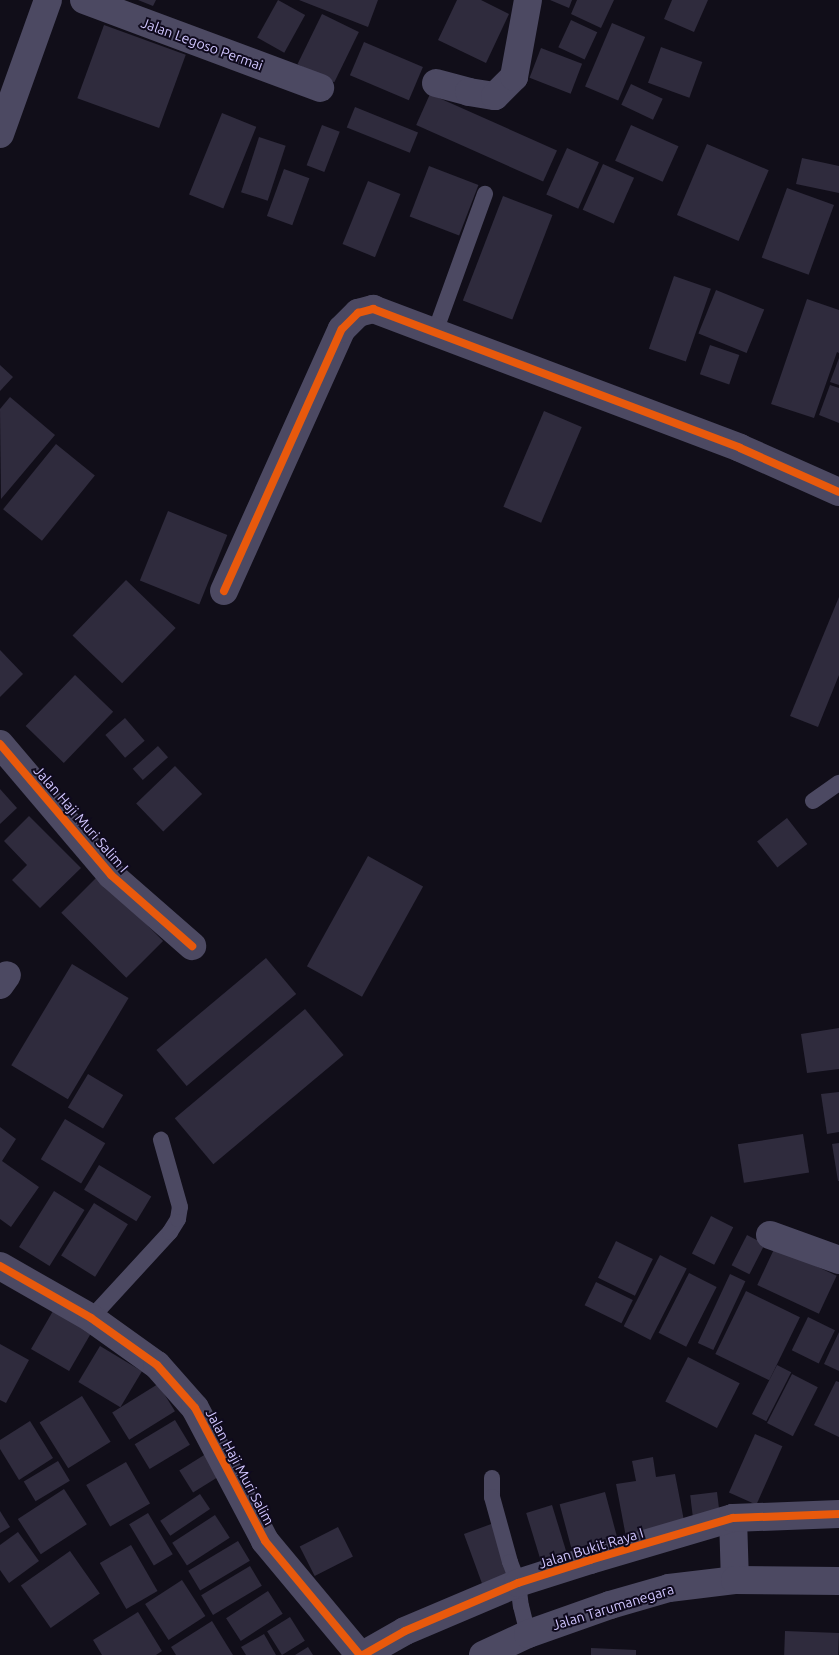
<!DOCTYPE html>
<style>
body{margin:0}
#map{position:relative;width:839px;height:1655px;overflow:hidden;background:#110e19;font-family:Ubuntu,sans-serif}
div>[style]{position:absolute}
[style*='--x']{left:calc(var(--x)*1px);top:calc(var(--y)*1px);width:calc(var(--w)*1px);rotate:calc(var(--a)*1deg)}
.building>*{inset:0;background:#2f2b3d;transform-origin:0 0}
.service>*{height:16px;margin:-8px;padding:0 8px;transform-origin:8px;border-radius:8px;background:#4c4962}
.minor>*{height:28px;margin:-14px;padding:0 14px;transform-origin:14px;border-radius:14px;background:#4c4962}
.tertiary>*{height:28px;margin:-14px;padding:0 14px;transform-origin:14px;border-radius:14px;background:#4c4962}
.cycleway>*{height:8px;margin:-4px;padding:0 4px;transform-origin:4px;border-radius:4px;background:#e8590c}
span{translate:-50% -50%;white-space:nowrap;text-align:center;line-height:1.15;-webkit-text-stroke:4px #0f0a1d;paint-order:stroke}
.street-label{font-size:14px;color:#d1c6ff}
</style>
<div id="map">
<div class="building">
<i style="clip-path:polygon(138px 0,156px 0,153px 6px)"></i>
<i style="left:278px;top:0;width:31px;height:43px;rotate:29deg"></i>
<i style="clip-path:polygon(299px 0,378px 0,368px 27px)"></i>
<i style="clip-path:polygon(457px 0,481px 0,509px 14px,486px 63px,438px 40px)"></i>
<i style="clip-path:polygon(550px 0,572px 0,569px 8px)"></i>
<i style="clip-path:polygon(577px 0,614px 0,601px 28px,571px 14px)"></i>
<i style="clip-path:polygon(672px 0,708px 0,694px 32px,664px 19px)"></i>
<i style="left:322px;top:14px;width:41px;height:56px;rotate:26deg"></i>
<i style="left:571px;top:20px;width:29px;height:30px;rotate:25deg"></i>
<i style="left:612px;top:23px;width:36px;height:69px;rotate:23deg"></i>
<i style="left:104px;top:25px;width:87px;height:78px;rotate:20deg"></i>
<i style="left:364px;top:42px;width:64px;height:36px;rotate:23deg"></i>
<i style="left:661px;top:47px;width:44px;height:38px;rotate:20deg"></i>
<i style="left:541px;top:48px;width:44px;height:32px;rotate:21deg"></i>
<i style="left:631px;top:84px;width:35px;height:23px;rotate:25deg"></i>
<i style="left:430px;top:94px;width:139px;height:34px;rotate:24deg"></i>
<i style="left:355px;top:107px;width:68px;height:22px;rotate:22deg"></i>
<i style="left:222px;top:113px;width:37px;height:88px;rotate:22deg"></i>
<i style="left:322px;top:125px;width:19px;height:43px;rotate:21deg"></i>
<i style="left:631px;top:125px;width:52px;height:39px;rotate:24deg"></i>
<i style="left:259px;top:137px;width:28px;height:58px;rotate:18deg"></i>
<i style="left:707px;top:144px;width:67px;height:77px;rotate:23deg"></i>
<i style="left:567px;top:148px;width:35px;height:51px;rotate:24deg"></i>
<i style="clip-path:polygon(802px 158px,839px 166px,839px 193px,796px 184px)"></i>
<i style="left:603px;top:164px;width:34px;height:50px;rotate:24deg"></i>
<i style="left:429px;top:166px;width:53px;height:54px;rotate:21deg"></i>
<i style="left:284px;top:169px;width:27px;height:50px;rotate:20deg"></i>
<i style="left:368px;top:181px;width:35px;height:68px;rotate:22deg"></i>
<i style="left:787px;top:188px;width:50px;height:74px;rotate:20deg"></i>
<i style="left:503px;top:196px;width:53px;height:112px;rotate:21deg"></i>
<i style="left:674px;top:276px;width:39px;height:77px;rotate:19deg"></i>
<i style="left:716px;top:290px;width:52px;height:47px;rotate:22deg"></i>
<i style="clip-path:polygon(807px 299px,839px 310px,839px 353px,837px 352px,814px 418px,771px 404px)"></i>
<i style="left:710px;top:345px;width:31px;height:31px;rotate:19deg"></i>
<i style="clip-path:polygon(839px 358px,839px 385px,830px 382px)"></i>
<i style="clip-path:polygon(0 365px,13px 377px,0 391px)"></i>
<i style="clip-path:polygon(830px 385px,839px 388px,839px 423px,819px 415px)"></i>
<i style="clip-path:polygon(10px 397px,55px 435px,1px 499px,0 409px)"></i>
<i style="left:544px;top:411px;width:41px;height:104px;rotate:23deg"></i>
<i style="left:56px;top:444px;width:50px;height:84px;rotate:39deg"></i>
<i style="left:168px;top:511px;width:64px;height:75px;rotate:22deg"></i>
<i style="left:126px;top:580px;width:69px;height:77px;rotate:44deg"></i>
<i style="clip-path:polygon(839px 597px,839px 675px,818px 727px,790px 716px)"></i>
<i style="clip-path:polygon(0 650px,23px 674px,0 697px)"></i>
<i style="left:75px;top:675px;width:53px;height:71px;rotate:44deg"></i>
<i style="left:125px;top:718px;width:30px;height:26px;rotate:49deg"></i>
<i style="left:158px;top:746px;width:15px;height:34px;rotate:48deg"></i>
<i style="left:175px;top:766px;width:39px;height:54px;rotate:46deg"></i>
<i style="clip-path:polygon(0 789px,17px 808px,0 824px)"></i>
<i style="clip-path:polygon(29px 816px,81px 868px,40px 908px,12px 880px,27px 865px,4px 841px)"></i>
<i style="left:787px;top:818px;width:33px;height:38px;rotate:52deg"></i>
<i style="left:368px;top:856px;width:63px;height:126px;rotate:29deg"></i>
<i style="left:98px;top:876px;width:92px;height:52px;rotate:45deg"></i>
<i style="left:266px;top:958px;width:47px;height:143px;rotate:50deg"></i>
<i style="left:72px;top:964px;width:66px;height:118px;rotate:31deg"></i>
<i style="left:305px;top:1009px;width:60px;height:170px;rotate:50deg"></i>
<i style="clip-path:polygon(839px 1028px,839px 1069px,807px 1073px,801px 1034px)"></i>
<i style="left:88px;top:1074px;width:41px;height:39px;rotate:31deg"></i>
<i style="clip-path:polygon(839px 1092px,839px 1132px,827px 1134px,821px 1094px)"></i>
<i style="left:65px;top:1119px;width:47px;height:47px;rotate:31deg"></i>
<i style="clip-path:polygon(0 1127px,16px 1139px,2px 1161px,39px 1187px,11px 1227px,0 1219px)"></i>
<i style="left:803px;top:1134px;width:39px;height:66px;rotate:81deg"></i>
<i style="clip-path:polygon(839px 1143px,839px 1181px,838px 1181px,832px 1144px)"></i>
<i style="left:99px;top:1165px;width:61px;height:29px;rotate:31deg"></i>
<i style="left:54px;top:1191px;width:36px;height:66px;rotate:32deg"></i>
<i style="left:94px;top:1203px;width:40px;height:62px;rotate:32deg"></i>
<i style="left:711px;top:1216px;width:25px;height:42px;rotate:27deg"></i>
<i style="left:747px;top:1235px;width:20px;height:34px;rotate:27deg"></i>
<i style="left:616px;top:1241px;width:41px;height:41px;rotate:26deg"></i>
<i style="left:775px;top:1247px;width:68px;height:42px;rotate:25deg"></i>
<i style="left:660px;top:1255px;width:30px;height:80px;rotate:27deg"></i>
<i style="left:689px;top:1273px;width:31px;height:67px;rotate:27deg"></i>
<i style="left:730px;top:1274px;width:17px;height:76px;rotate:25deg"></i>
<i style="left:596px;top:1282px;width:41px;height:26px;rotate:26deg"></i>
<i style="left:746px;top:1291px;width:60px;height:70px;rotate:26deg"></i>
<i style="left:53px;top:1311px;width:44px;height:44px;rotate:30deg"></i>
<i style="left:808px;top:1317px;width:30px;height:37px;rotate:26deg"></i>
<i style="clip-path:polygon(839px 1332px,839px 1371px,824px 1364px)"></i>
<i style="clip-path:polygon(0 1344px,29px 1360px,6px 1403px,0 1400px)"></i>
<i style="left:100px;top:1346px;width:49px;height:42px;rotate:31deg"></i>
<i style="left:688px;top:1357px;width:58px;height:50px;rotate:27deg"></i>
<i style="left:777px;top:1365px;width:16px;height:55px;rotate:27deg"></i>
<i style="left:792px;top:1374px;width:29px;height:55px;rotate:27deg"></i>
<i style="clip-path:polygon(836px 1381px,839px 1382px,839px 1437px,814px 1425px)"></i>
<i style="left:158px;top:1384px;width:32px;height:54px;rotate:58deg"></i>
<i style="left:82px;top:1396px;width:54px;height:50px;rotate:58deg"></i>
<i style="left:175px;top:1420px;width:29px;height:47px;rotate:59deg"></i>
<i style="clip-path:polygon(30px 1421px,53px 1458px,19px 1480px,0 1449px,0 1440px)"></i>
<i style="left:755px;top:1434px;width:30px;height:64px;rotate:24deg"></i>
<i style="left:209px;top:1452px;width:26px;height:35px;rotate:58deg"></i>
<i style="clip-path:polygon(653px 1457px,656px 1477px,675px 1474px,685px 1526px,626px 1537px,616px 1484px,636px 1481px,632px 1461px)"></i>
<i style="left:58px;top:1461px;width:23px;height:40px;rotate:59deg"></i>
<i style="left:126px;top:1462px;width:48px;height:46px;rotate:60deg"></i>
<i style="left:64px;top:1489px;width:42px;height:55px;rotate:57deg"></i>
<i style="left:605px;top:1492px;width:58px;height:47px;rotate:75deg"></i>
<i style="left:717px;top:1492px;width:25px;height:27px;rotate:83deg"></i>
<i style="left:200px;top:1494px;width:18px;height:48px;rotate:56deg"></i>
<i style="left:552px;top:1505px;width:50px;height:27px;rotate:73deg"></i>
<i style="clip-path:polygon(0 1511px,10px 1527px,0 1533px)"></i>
<i style="left:148px;top:1513px;width:48px;height:22px;rotate:59deg"></i>
<i style="left:215px;top:1515px;width:27px;height:51px;rotate:57deg"></i>
<i style="left:494px;top:1523px;width:56px;height:32px;rotate:70deg"></i>
<i style="left:338px;top:1527px;width:33px;height:43px;rotate:63deg"></i>
<i style="clip-path:polygon(18px 1532px,39px 1561px,9px 1583px,0 1570px,0 1545px)"></i>
<i style="left:238px;top:1541px;width:23px;height:58px;rotate:59deg"></i>
<i style="left:131px;top:1545px;width:53px;height:36px;rotate:60deg"></i>
<i style="left:70px;top:1551px;width:52px;height:60px;rotate:55deg"></i>
<i style="left:250px;top:1566px;width:23px;height:57px;rotate:59deg"></i>
<i style="left:182px;top:1580px;width:43px;height:44px;rotate:57deg"></i>
<i style="left:268px;top:1591px;width:27px;height:50px;rotate:57deg"></i>
<i style="clip-path:polygon(138px 1612px,162px 1651px,156px 1655px,102px 1655px,93px 1640px)"></i>
<i style="left:290px;top:1617px;width:28px;height:27px;rotate:58deg"></i>
<i style="clip-path:polygon(212px 1621px,233px 1655px,176px 1655px,171px 1647px)"></i>
<i style="left:785px;top:1631px;width:54px;height:24px;rotate:2deg"></i>
<i style="clip-path:polygon(264px 1634px,276px 1655px,246px 1655px,241px 1647px)"></i>
<i style="clip-path:polygon(308px 1647px,313px 1655px,295px 1655px)"></i>
<i style="clip-path:polygon(591px 1648px,636px 1650px,636px 1655px,591px 1655px)"></i>
</div>
<div class="service">
<i style="--x:435;--y:332;--w:147;--a:-70.1"></i>
<i style="--x:813;--y:801;--w:32;--a:-35"></i>
<i style="--x:91;--y:1318;--w:117;--a:-47.4"></i>
<i style="--x:170;--y:1232;--w:15;--a:-58"></i>
<i style="--x:178;--y:1219;--w:12;--a:-81"></i>
<i style="--x:180;--y:1207;--w:70;--a:-105.8"></i>
<i style="--x:492;--y:1478;--w:19;--a:90"></i>
<i style="--x:492;--y:1497;--w:67;--a:74.5"></i>
<i style="--x:510;--y:1562;--w:22;--a:69"></i>
<i style="--x:518;--y:1583;--w:23;--a:83"></i>
<i style="--x:521;--y:1606;--w:29;--a:76"></i>
</div>
<div class="minor">
<i style="--x:84;--y:0;--w:252;--a:20.4"></i>
<i style="--x:436;--y:83;--w:34;--a:15"></i>
<i style="--x:469;--y:92;--w:26;--a:9"></i>
<i style="--x:495;--y:96;--w:27;--a:-45"></i>
<i style="--x:514;--y:77;--w:78;--a:-79.7"></i>
<i style="--x:0;--y:134;--w:142;--a:-70.3"></i>
<i style="--x:224;--y:591;--w:287;--a:-65.8"></i>
<i style="--x:342;--y:329;--w:23;--a:-45"></i>
<i style="--x:358;--y:313;--w:16;--a:-15"></i>
<i style="--x:373;--y:309;--w:392;--a:20.7"></i>
<i style="--x:740;--y:448;--w:108;--a:24"></i>
<i style="--x:0;--y:744;--w:172;--a:49.7"></i>
<i style="--x:111;--y:875;--w:108;--a:41.2"></i>
<i style="--x:0;--y:985;--w:12;--a:-55"></i>
<i style="--x:770;--y:1235;--w:73;--a:19.9"></i>
<i style="--x:0;--y:1266;--w:105;--a:29.7"></i>
<i style="--x:91;--y:1318;--w:81;--a:35.5"></i>
<i style="--x:157;--y:1365;--w:57;--a:48.5"></i>
<i style="--x:195;--y:1408;--w:150;--a:62.2"></i>
<i style="--x:265;--y:1541;--w:148;--a:50.2"></i>
<i style="--x:733;--y:1518;--w:62;--a:88.2"></i>
<i style="--x:363;--y:1655;--w:48;--a:-29.7"></i>
<i style="--x:405;--y:1631;--w:123;--a:-23"></i>
<i style="--x:518;--y:1583;--w:76;--a:-17.7"></i>
<i style="--x:590;--y:1560;--w:149;--a:-16.4"></i>
<i style="--x:733;--y:1518;--w:106;--a:-2.2"></i>
</div>
<div class="tertiary">
<i style="--x:483;--y:1655;--w:50;--a:-25"></i>
<i style="--x:528;--y:1634;--w:87;--a:-19.5"></i>
<i style="--x:610;--y:1605;--w:61;--a:-16.1"></i>
<i style="--x:669;--y:1588;--w:66;--a:-6.9"></i>
<i style="--x:735;--y:1580;--w:104;--a:0.6"></i>
</div>
<div class="cycleway">
<i style="--x:224;--y:591;--w:287;--a:-65.8"></i>
<i style="--x:342;--y:329;--w:23;--a:-45"></i>
<i style="--x:358;--y:313;--w:16;--a:-15"></i>
<i style="--x:373;--y:309;--w:392;--a:20.7"></i>
<i style="--x:740;--y:448;--w:108;--a:24"></i>
<i style="--x:0;--y:744;--w:172;--a:49.7"></i>
<i style="--x:111;--y:875;--w:108;--a:41.2"></i>
<i style="--x:0;--y:1266;--w:105;--a:29.7"></i>
<i style="--x:91;--y:1318;--w:81;--a:35.5"></i>
<i style="--x:157;--y:1365;--w:57;--a:48.5"></i>
<i style="--x:195;--y:1408;--w:150;--a:62.2"></i>
<i style="--x:265;--y:1541;--w:148;--a:50.2"></i>
<i style="--x:363;--y:1655;--w:48;--a:-29.7"></i>
<i style="--x:405;--y:1631;--w:123;--a:-23"></i>
<i style="--x:518;--y:1583;--w:76;--a:-17.7"></i>
<i style="--x:590;--y:1560;--w:149;--a:-16.4"></i>
<i style="--x:733;--y:1518;--w:106;--a:-2.2"></i>
</div>
<div class="street-label">
<span style="left:202px;top:44px;rotate:20deg">Jalan Legoso Permai</span>
<span style="left:81px;top:819px;rotate:49deg">Jalan Haji Muri Salim I</span>
<span style="left:240px;top:1467px;rotate:62deg">Jalan Haji Muri Salim</span>
<span style="left:591px;top:1548px;rotate:-17deg">Jalan Bukit Raya I</span>
<span style="left:613px;top:1607px;rotate:-17deg">Jalan Tarumanegara</span>
</div>
</div>
